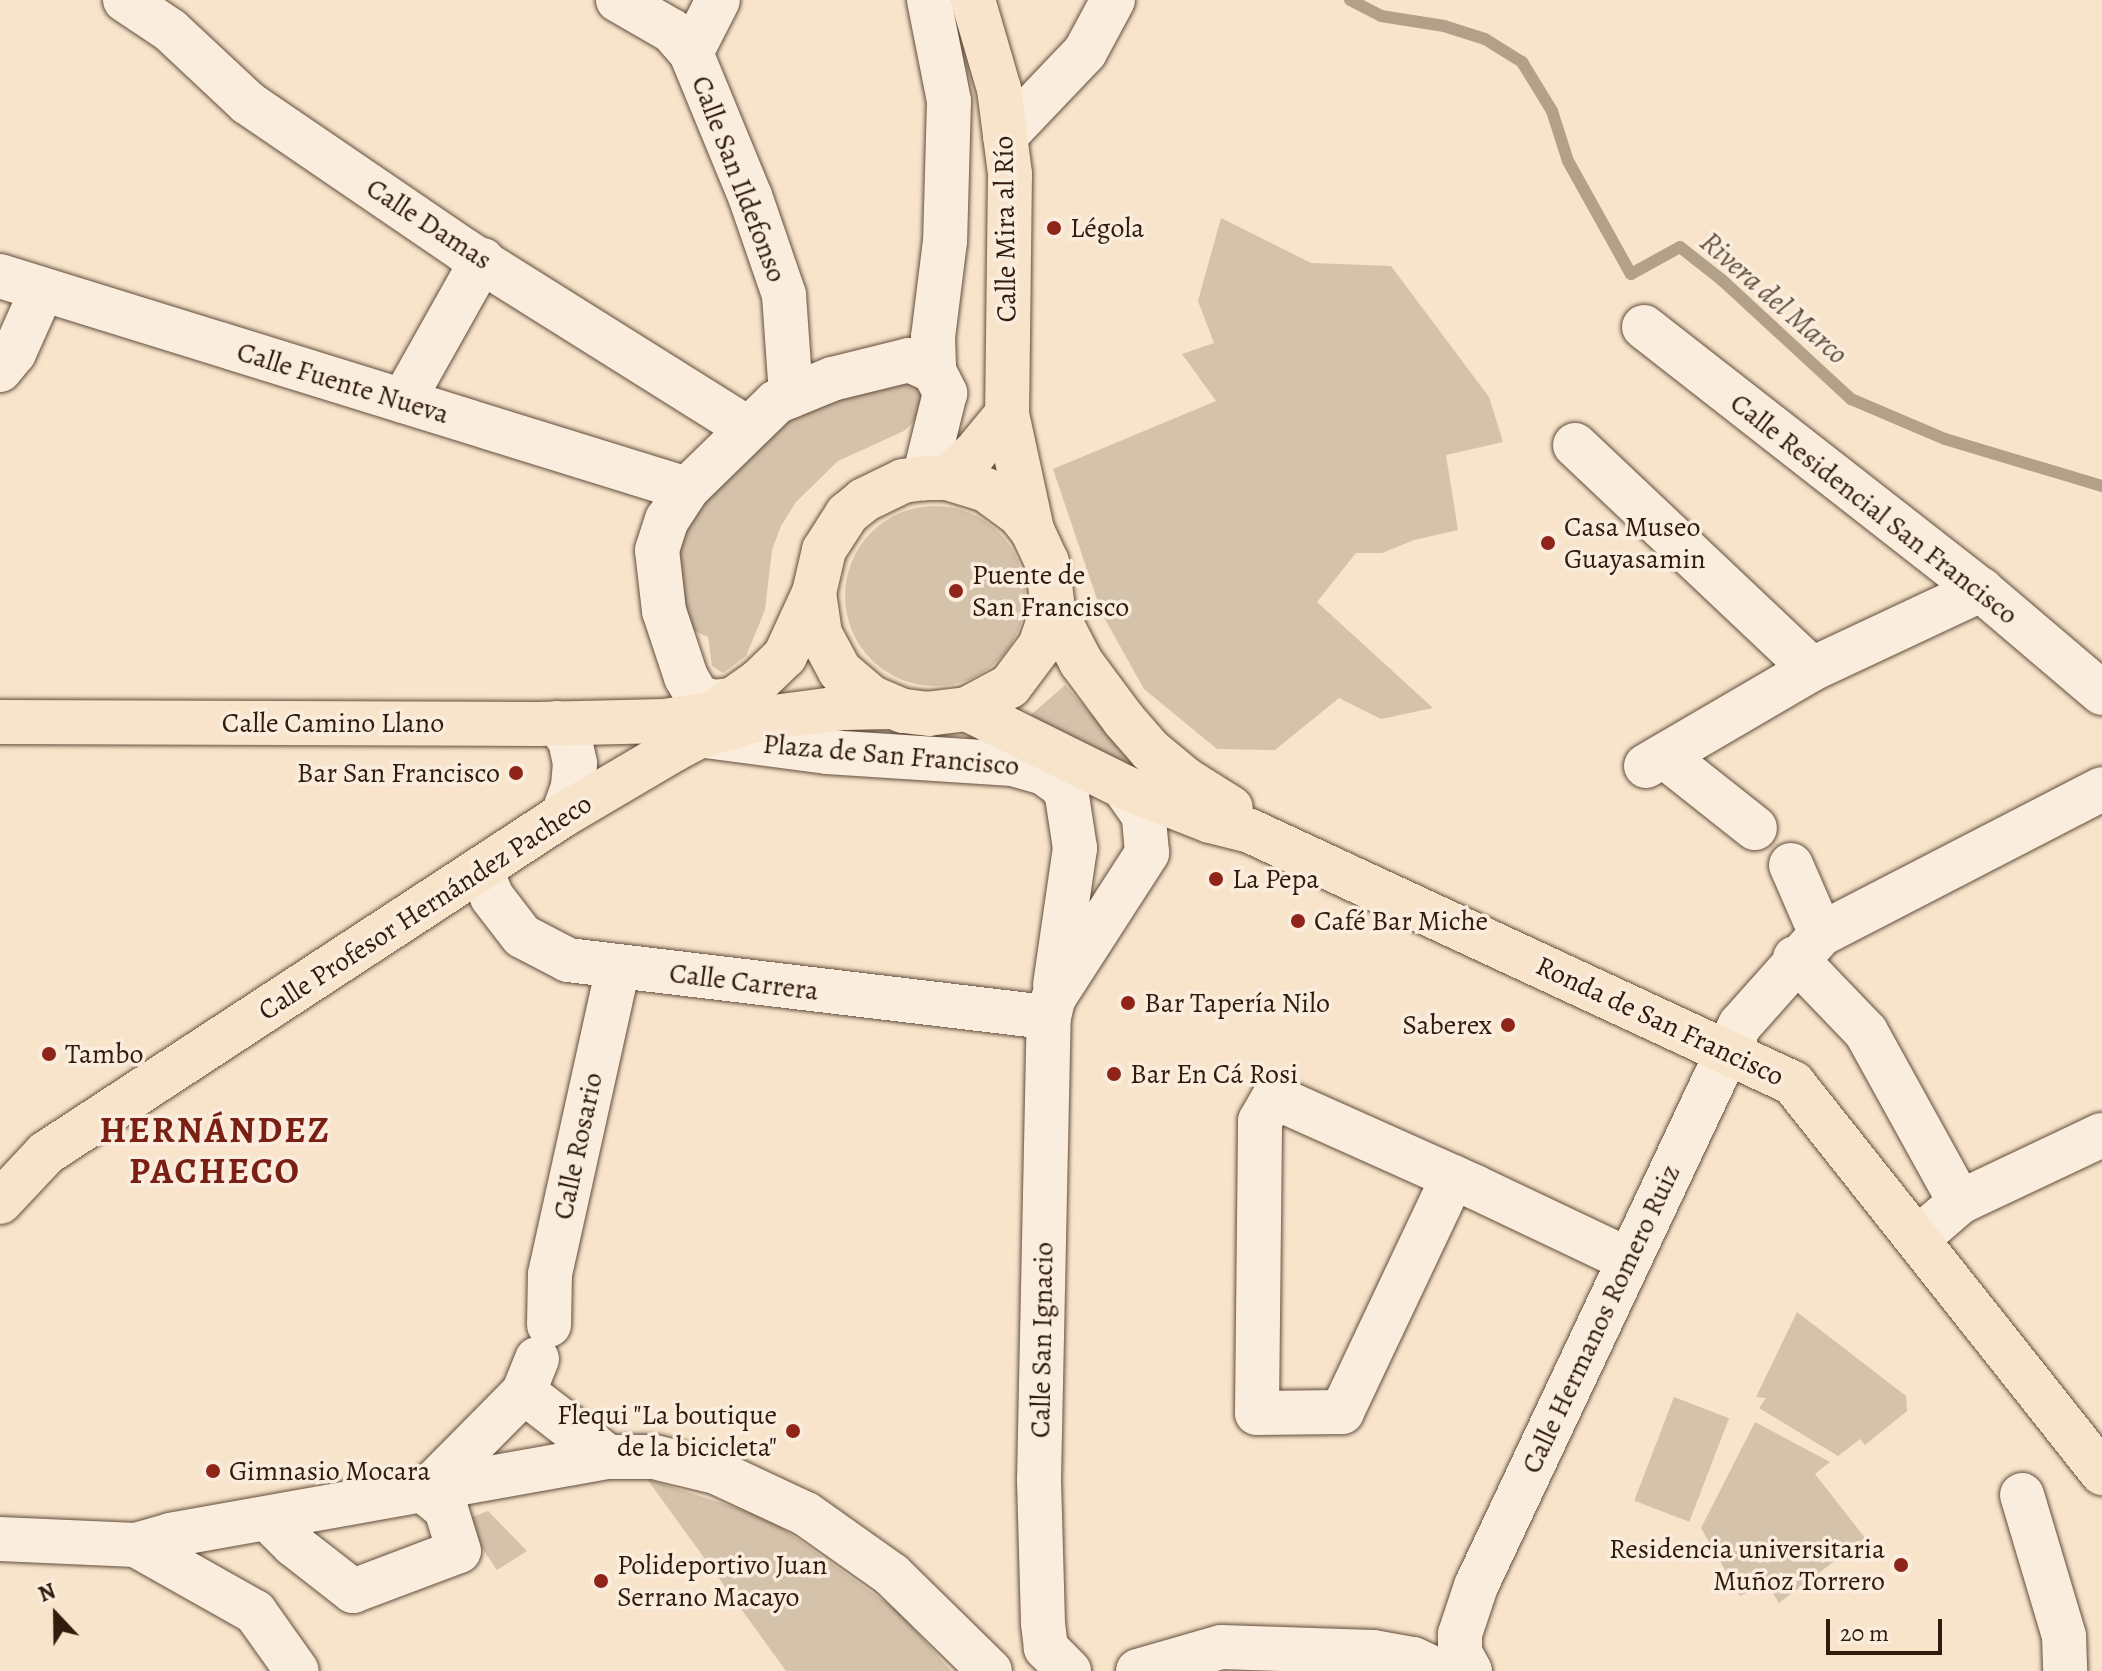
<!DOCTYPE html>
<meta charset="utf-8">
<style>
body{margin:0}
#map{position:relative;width:2102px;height:1671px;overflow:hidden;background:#f7e4ca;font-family:Alegreya,serif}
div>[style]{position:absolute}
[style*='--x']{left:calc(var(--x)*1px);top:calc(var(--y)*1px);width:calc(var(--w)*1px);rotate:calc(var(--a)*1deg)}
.green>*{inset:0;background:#d5c2aa;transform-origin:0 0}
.round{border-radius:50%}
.stream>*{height:12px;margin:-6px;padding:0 6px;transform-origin:6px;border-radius:6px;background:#b3a089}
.roads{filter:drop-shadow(0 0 2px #624d3c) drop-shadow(0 0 2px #624d3c)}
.minor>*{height:44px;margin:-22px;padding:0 22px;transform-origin:22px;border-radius:22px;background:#faeddd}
.major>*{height:44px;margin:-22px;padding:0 22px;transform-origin:22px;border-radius:22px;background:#f7e4ca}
.dots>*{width:22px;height:22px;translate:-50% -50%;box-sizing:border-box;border:4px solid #faeddd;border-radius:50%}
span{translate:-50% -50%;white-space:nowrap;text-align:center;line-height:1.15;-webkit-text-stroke:7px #faeddd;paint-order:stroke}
.street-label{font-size:28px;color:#301b0c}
.poi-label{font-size:28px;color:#301b0c}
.left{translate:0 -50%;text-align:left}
.right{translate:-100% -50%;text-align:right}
.water-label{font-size:30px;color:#64503e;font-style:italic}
.district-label{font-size:36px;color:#7a1f14;font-weight:700;letter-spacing:2px}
.north{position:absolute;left:16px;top:1575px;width:80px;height:80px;-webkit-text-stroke:6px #faeddd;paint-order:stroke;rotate:338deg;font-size:22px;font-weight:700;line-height:32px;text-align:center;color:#301b0c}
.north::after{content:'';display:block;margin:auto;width:28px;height:36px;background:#301b0c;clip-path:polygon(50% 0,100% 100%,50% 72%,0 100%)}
.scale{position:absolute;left:1826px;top:1619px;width:116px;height:36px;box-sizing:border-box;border:4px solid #301b0c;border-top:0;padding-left:10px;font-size:24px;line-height:28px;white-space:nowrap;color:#301b0c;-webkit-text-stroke:6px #faeddd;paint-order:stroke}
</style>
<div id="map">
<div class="green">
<i style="clip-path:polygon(1221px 218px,1311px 263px,1391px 266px,1489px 397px,1503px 442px,1446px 455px,1458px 530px,1414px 540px,1382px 553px,1356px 553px,1317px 602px,1433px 708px,1381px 719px,1339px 698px,1275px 750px,1217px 749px,1144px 689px,1102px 614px,1053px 469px,1216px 401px,1182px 354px,1214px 343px,1198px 301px)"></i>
<i style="clip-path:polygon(888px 380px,920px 383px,925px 400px,922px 414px,904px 431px,838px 461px,796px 502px,781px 526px,772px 550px,765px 610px,746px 656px,723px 673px,712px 666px,708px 637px,692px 630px,675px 581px,681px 533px,701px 499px,778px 420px)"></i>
<i class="round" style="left:845px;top:506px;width:180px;height:180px"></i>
<i style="clip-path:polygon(1065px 685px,1129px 757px,1184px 800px,1024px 721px)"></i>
<i style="clip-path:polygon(1797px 1312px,1906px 1396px,1907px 1411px,1865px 1445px,1860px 1439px,1838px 1456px,1759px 1408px,1766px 1398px,1756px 1397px)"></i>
<i style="left:1674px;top:1397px;width:59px;height:111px;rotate:21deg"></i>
<i style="clip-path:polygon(1755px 1422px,1830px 1462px,1815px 1474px,1865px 1538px,1779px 1603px,1767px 1584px,1740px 1596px,1701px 1528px)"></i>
<i style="clip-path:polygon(647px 1479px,768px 1518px,899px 1612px,951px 1671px,786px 1671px)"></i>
<i style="clip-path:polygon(488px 1511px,527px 1551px,497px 1570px,469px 1529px,472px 1517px)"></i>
</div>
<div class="stream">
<i style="--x:1350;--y:0;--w:35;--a:27"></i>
<i style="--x:1381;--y:16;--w:64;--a:9"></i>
<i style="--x:1444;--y:26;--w:43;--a:17.6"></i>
<i style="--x:1485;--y:39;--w:44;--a:31.9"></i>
<i style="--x:1522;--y:62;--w:57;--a:58.5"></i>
<i style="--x:1552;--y:111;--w:52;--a:72.3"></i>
<i style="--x:1568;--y:161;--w:129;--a:60.9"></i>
<i style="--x:1631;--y:274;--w:56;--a:-28.9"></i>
<i style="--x:1680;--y:247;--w:53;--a:38.2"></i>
<i style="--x:1722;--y:280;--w:176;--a:42.7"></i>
<i style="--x:1851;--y:399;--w:102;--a:23.1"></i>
<i style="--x:1945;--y:439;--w:164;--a:16.7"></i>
</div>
<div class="roads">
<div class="minor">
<i style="--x:125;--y:0;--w:54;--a:33.7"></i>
<i style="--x:170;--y:30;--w:107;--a:43.1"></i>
<i style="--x:248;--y:103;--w:263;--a:34.3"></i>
<i style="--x:465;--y:251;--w:333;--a:32.1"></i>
<i style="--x:618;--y:0;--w:62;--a:29.9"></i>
<i style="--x:672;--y:31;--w:29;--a:49"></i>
<i style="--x:691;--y:53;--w:155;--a:67.6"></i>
<i style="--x:750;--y:196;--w:105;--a:71"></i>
<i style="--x:784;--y:295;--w:101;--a:86"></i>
<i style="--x:929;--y:0;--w:103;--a:78.8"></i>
<i style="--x:949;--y:101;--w:140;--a:91.6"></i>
<i style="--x:945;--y:241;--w:97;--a:97.1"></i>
<i style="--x:933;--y:337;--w:34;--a:88"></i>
<i style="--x:691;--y:53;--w:59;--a:-63"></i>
<i style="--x:1005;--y:136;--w:116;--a:-46.4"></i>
<i style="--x:1085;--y:52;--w:59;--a:-61.7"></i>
<i style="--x:0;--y:276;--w:719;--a:17.23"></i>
<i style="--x:1644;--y:327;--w:427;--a:38"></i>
<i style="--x:1981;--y:590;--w:159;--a:40.4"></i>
<i style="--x:0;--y:370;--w:22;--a:-51"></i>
<i style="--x:14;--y:353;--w:69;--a:-66"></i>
<i style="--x:403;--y:401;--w:162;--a:-60.7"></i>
<i style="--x:1575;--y:445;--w:326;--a:43.4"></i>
<i style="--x:732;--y:700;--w:20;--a:174"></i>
<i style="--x:712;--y:702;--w:16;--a:-158"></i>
<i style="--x:697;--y:696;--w:22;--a:-120"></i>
<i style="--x:686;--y:677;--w:70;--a:-108.4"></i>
<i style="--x:664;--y:611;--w:61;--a:-96.5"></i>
<i style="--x:657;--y:550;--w:32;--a:-72"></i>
<i style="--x:667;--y:520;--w:37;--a:-57"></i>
<i style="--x:687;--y:489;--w:124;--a:-44.3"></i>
<i style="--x:776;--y:402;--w:61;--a:-22.3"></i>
<i style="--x:832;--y:379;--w:79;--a:-13.9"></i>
<i style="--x:909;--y:360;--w:27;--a:24"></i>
<i style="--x:934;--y:371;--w:25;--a:63"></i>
<i style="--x:945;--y:393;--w:88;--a:103.9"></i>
<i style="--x:557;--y:723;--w:21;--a:53"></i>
<i style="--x:570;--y:740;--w:24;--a:78"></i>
<i style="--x:575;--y:763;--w:24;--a:95"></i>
<i style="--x:573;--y:787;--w:30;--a:110"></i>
<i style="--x:698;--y:735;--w:130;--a:7.5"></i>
<i style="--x:827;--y:752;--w:186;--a:3.7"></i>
<i style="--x:1013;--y:764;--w:32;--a:16"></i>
<i style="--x:1044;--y:773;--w:22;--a:36"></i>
<i style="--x:1062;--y:786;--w:11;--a:63"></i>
<i style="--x:1067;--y:796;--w:53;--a:81.3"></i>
<i style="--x:1075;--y:848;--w:138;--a:98.3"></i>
<i style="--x:1664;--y:756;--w:116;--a:38.4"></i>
<i style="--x:1646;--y:766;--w:192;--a:-30.3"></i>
<i style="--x:1812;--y:669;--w:187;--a:-25.1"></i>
<i style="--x:1791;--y:865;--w:75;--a:66.5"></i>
<i style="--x:481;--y:871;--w:28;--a:67"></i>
<i style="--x:492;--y:897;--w:49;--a:52.4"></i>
<i style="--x:522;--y:936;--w:52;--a:27.6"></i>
<i style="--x:568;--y:960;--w:484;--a:6.8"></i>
<i style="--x:1795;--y:958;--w:103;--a:46.2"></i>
<i style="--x:1866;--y:1032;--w:194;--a:61.1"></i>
<i style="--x:1453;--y:1177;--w:260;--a:115.3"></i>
<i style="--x:1342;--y:1412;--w:85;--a:179.3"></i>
<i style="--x:1257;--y:1413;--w:292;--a:-89.4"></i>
<i style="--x:1260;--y:1121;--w:28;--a:-60"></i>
<i style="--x:1274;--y:1097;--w:220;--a:24.1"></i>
<i style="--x:1475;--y:1187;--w:170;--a:25.4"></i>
<i style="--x:1917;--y:1239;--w:57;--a:-40.7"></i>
<i style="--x:1960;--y:1202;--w:157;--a:-25.3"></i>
<i style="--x:549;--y:1325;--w:51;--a:-88.9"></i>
<i style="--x:550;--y:1274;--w:314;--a:-77.5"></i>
<i style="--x:537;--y:1359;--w:35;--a:112"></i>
<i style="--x:524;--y:1392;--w:106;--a:37.7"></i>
<i style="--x:425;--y:1492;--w:141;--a:-45.3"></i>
<i style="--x:2022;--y:1495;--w:147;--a:73.4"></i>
<i style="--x:2064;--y:1636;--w:35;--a:88"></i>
<i style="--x:267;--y:1518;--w:38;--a:45"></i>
<i style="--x:294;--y:1545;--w:75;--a:37.9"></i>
<i style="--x:353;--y:1591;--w:113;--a:-20.7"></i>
<i style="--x:459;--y:1551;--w:44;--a:-107.2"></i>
<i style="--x:446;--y:1509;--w:27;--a:-141"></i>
<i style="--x:0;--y:1539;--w:136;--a:2.5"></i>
<i style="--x:136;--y:1545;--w:137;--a:29.4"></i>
<i style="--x:255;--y:1612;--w:72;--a:54.6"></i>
<i style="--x:136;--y:1545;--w:35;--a:-16"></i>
<i style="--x:170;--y:1535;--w:445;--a:-10.1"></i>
<i style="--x:608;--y:1457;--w:46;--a:0"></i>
<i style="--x:654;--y:1457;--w:64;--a:13.6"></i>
<i style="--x:716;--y:1472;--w:99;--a:25"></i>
<i style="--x:806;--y:1514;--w:105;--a:35.3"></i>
<i style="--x:892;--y:1575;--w:137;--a:44.4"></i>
<i style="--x:1069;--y:1671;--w:33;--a:-135"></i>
<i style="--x:1046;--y:1648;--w:25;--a:-97"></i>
<i style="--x:1043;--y:1623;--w:143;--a:-91.6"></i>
<i style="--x:1039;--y:1480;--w:463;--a:-88.8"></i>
<i style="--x:1049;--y:1017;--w:18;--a:-77"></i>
<i style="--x:1053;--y:999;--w:174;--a:-57.2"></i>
<i style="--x:1147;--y:853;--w:37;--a:-95"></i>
<i style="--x:1144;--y:816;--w:35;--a:-125"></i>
<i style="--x:1138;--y:1671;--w:86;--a:-16.1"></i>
<i style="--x:1221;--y:1647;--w:152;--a:1.9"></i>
<i style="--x:1373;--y:1652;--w:41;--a:9.9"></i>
<i style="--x:1413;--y:1659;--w:29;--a:25"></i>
<i style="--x:1470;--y:1671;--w:21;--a:-119"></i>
<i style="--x:1460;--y:1653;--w:19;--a:-90"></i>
<i style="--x:1460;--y:1634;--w:51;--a:-71.6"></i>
<i style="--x:1476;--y:1586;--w:620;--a:-64.8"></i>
<i style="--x:1740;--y:1025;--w:122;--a:-48.3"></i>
<i style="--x:1821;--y:934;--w:316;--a:-27.3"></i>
</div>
<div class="major">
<i style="--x:973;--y:0;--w:93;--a:73.7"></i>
<i style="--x:999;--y:89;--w:86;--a:82.6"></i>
<i style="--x:1010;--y:174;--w:240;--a:90.7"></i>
<i style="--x:1007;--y:414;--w:119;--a:77.8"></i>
<i style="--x:947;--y:478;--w:36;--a:-42"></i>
<i style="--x:974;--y:454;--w:52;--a:-50.5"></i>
<i style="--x:1053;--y:608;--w:40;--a:108.9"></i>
<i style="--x:1040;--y:646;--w:50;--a:126.9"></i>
<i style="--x:1010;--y:686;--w:49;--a:151.9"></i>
<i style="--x:967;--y:709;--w:38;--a:173"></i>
<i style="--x:929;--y:714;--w:26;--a:-173"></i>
<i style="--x:903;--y:711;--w:34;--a:-157"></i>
<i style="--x:872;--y:698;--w:42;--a:-139.8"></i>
<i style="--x:840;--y:671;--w:42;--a:-118.4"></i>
<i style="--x:820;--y:634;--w:41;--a:-98.3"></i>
<i style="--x:814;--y:593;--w:44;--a:-76.9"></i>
<i style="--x:824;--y:550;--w:43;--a:-57.4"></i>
<i style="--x:847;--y:514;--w:22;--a:-39"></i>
<i style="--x:864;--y:500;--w:43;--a:-26"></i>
<i style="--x:903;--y:481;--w:21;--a:-8"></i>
<i style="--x:924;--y:478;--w:23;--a:0"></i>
<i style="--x:947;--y:478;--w:41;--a:17.1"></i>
<i style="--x:986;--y:490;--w:41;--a:36"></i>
<i style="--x:1019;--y:514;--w:21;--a:51"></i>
<i style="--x:1032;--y:530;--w:35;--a:65"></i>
<i style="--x:1047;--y:562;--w:46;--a:82.6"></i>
<i style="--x:1053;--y:608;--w:61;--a:62.6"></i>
<i style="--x:1081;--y:662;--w:72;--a:53.4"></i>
<i style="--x:1124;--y:720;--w:40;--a:49"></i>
<i style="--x:1150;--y:750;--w:45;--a:39.6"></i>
<i style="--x:1185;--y:779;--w:54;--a:32.2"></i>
<i style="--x:967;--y:709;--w:175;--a:26.4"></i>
<i style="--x:1124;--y:787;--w:92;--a:21.6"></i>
<i style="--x:1210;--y:821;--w:41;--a:14"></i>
<i style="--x:1250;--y:831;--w:599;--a:24.9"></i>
<i style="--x:1793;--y:1083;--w:498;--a:51.6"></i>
<i style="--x:0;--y:722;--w:537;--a:0.21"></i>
<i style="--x:537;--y:724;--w:128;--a:-1.3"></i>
<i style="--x:665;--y:721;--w:50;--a:-9.3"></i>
<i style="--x:714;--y:713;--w:55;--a:-35.4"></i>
<i style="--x:759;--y:681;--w:36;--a:-44"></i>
<i style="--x:785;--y:656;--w:69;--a:-65.3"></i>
<i style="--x:0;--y:1202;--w:67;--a:-46.8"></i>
<i style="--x:46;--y:1153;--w:618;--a:-33.18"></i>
<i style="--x:563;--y:815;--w:130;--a:-30.5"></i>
<i style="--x:675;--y:749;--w:26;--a:-28"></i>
<i style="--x:698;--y:737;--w:64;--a:-16.4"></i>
<i style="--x:759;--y:719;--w:85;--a:-7.5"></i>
<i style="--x:843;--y:708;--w:48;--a:-1.2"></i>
</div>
</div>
<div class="dots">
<i style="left:1054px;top:228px;background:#8f2418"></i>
<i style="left:1548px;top:543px;background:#8f2418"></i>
<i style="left:956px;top:591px;background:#8f2418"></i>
<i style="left:516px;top:773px;background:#8f2418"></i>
<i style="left:1216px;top:879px;background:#8f2418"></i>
<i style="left:1298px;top:921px;background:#8f2418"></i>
<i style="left:1128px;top:1003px;background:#8f2418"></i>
<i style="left:1508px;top:1025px;background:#8f2418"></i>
<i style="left:49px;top:1054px;background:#8f2418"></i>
<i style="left:1114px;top:1074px;background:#8f2418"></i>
<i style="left:793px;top:1431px;background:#8f2418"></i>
<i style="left:213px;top:1471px;background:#8f2418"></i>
<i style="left:1901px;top:1565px;background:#8f2418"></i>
<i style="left:601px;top:1581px;background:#8f2418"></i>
</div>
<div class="street-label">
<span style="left:739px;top:179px;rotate:69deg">Calle San Ildefonso</span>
<span style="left:429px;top:224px;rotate:33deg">Calle Damas</span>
<span style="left:1005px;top:229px;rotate:-91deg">Calle Mira al Río</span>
<span style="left:343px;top:383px;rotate:17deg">Calle Fuente Nueva</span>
<span style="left:1874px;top:509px;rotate:38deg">Calle Residencial San Francisco</span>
<span style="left:333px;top:723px">Calle Camino Llano</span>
<span style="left:891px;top:755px;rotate:5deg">Plaza de San Francisco</span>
<span style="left:425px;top:907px;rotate:-33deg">Calle Profesor Hernández Pacheco</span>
<span style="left:744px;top:982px;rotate:7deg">Calle Carrera</span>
<span style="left:1660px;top:1021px;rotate:25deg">Ronda de San Francisco</span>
<span style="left:578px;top:1146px;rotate:-78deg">Calle Rosario</span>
<span style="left:1601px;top:1319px;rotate:-65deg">Calle Hermanos Romero Ruiz</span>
<span style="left:1042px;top:1340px;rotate:-89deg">Calle San Ignacio</span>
</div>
<div class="poi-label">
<span class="left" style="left:1070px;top:228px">Légola</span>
<span class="left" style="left:1564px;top:543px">Casa Museo<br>Guayasamin</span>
<span class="left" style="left:972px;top:591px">Puente de<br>San Francisco</span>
<span class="right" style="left:500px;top:773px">Bar San Francisco</span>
<span class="left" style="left:1232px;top:879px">La Pepa</span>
<span class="left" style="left:1314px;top:921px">Café Bar Miche</span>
<span class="left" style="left:1144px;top:1003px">Bar Tapería Nilo</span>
<span class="right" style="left:1492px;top:1025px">Saberex</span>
<span class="left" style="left:65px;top:1054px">Tambo</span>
<span class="left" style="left:1130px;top:1074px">Bar En Cá Rosi</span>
<span class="right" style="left:777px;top:1431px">Flequi "La boutique<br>de la bicicleta"</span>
<span class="left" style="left:229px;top:1471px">Gimnasio Mocara</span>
<span class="right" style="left:1885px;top:1565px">Residencia universitaria<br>Muñoz Torrero</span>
<span class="left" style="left:617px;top:1581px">Polideportivo Juan<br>Serrano Macayo</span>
</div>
<div class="water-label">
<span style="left:1774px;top:298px;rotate:41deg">Rivera del Marco</span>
</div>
<div class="district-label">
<span style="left:215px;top:1150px">HERNÁNDEZ<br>PACHECO</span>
</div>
<div class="north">N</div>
<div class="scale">20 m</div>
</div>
